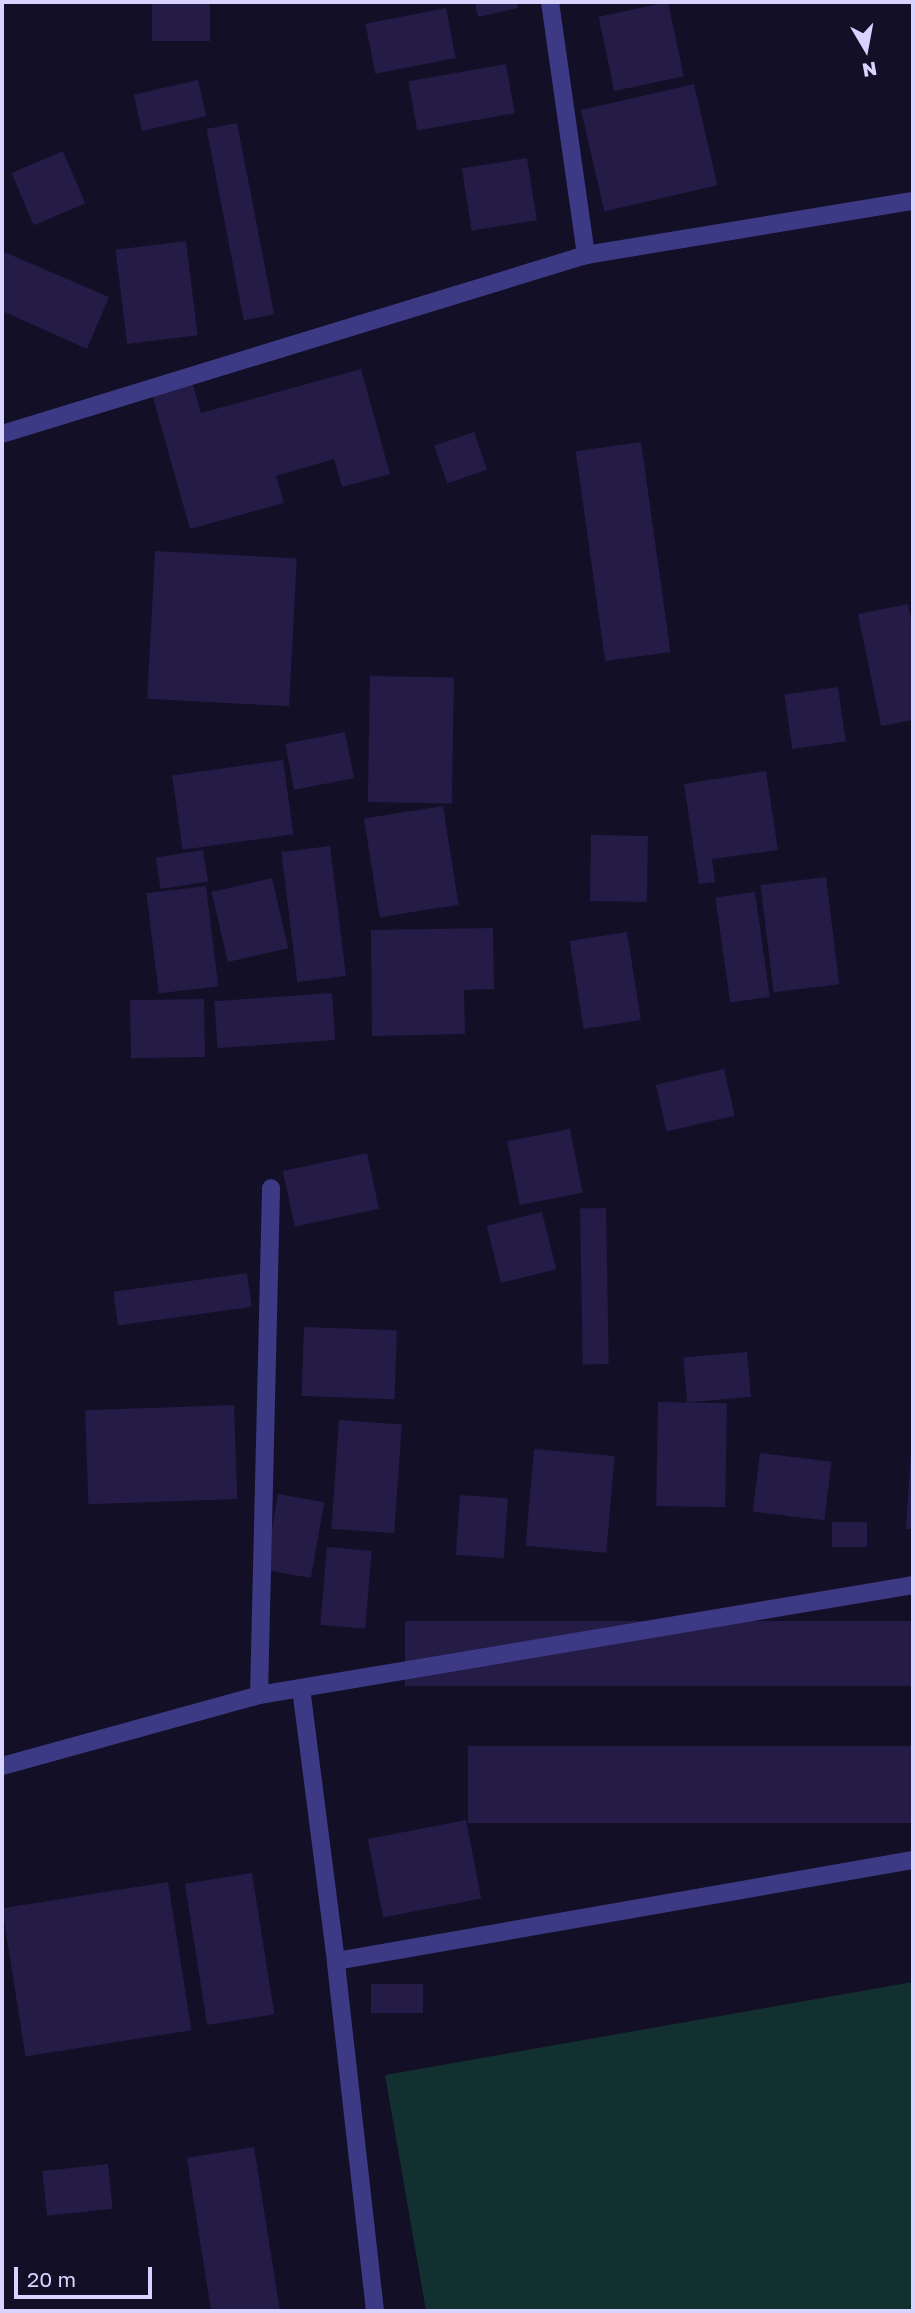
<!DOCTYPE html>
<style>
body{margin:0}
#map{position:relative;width:915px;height:2313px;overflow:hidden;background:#130f26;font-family:"Golos Text",sans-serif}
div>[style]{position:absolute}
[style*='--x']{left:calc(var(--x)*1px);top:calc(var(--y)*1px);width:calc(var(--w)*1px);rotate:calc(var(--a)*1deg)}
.green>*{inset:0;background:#12302f}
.building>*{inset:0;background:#241b47;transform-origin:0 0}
.minor>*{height:18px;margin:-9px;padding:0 9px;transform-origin:9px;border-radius:9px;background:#3d3a85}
span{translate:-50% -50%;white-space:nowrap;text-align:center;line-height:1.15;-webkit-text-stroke:7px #130f26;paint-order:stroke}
.frame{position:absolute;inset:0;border:4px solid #d9d4ff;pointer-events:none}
.north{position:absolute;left:831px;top:14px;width:70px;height:70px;-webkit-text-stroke:5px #130f26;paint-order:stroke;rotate:170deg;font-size:19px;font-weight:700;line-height:28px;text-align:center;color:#d9d4ff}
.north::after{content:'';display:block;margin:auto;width:24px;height:32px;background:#d9d4ff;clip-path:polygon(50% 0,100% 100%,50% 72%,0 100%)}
.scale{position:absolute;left:14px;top:2267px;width:138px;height:32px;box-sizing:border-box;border:4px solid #d9d4ff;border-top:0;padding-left:9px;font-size:21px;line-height:24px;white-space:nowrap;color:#d9d4ff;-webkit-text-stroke:5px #130f26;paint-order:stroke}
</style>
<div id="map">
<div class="green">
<i style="clip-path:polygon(913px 1982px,913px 2311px,426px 2311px,385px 2075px)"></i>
</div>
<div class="building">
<i style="left:152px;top:2px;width:58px;height:39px"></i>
<i style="clip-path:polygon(475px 2px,517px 2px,518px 8px,478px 17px)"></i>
<i style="left:668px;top:2px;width:76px;height:71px;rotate:78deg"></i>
<i style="left:446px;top:8px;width:51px;height:82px;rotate:79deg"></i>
<i style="left:506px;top:64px;width:50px;height:99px;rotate:80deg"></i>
<i style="left:198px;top:80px;width:37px;height:66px;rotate:77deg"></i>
<i style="left:694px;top:84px;width:104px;height:116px;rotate:77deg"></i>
<i style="left:237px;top:123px;width:195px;height:31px;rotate:79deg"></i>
<i style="left:63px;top:151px;width:57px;height:56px;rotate:67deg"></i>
<i style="left:527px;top:158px;width:63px;height:66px;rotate:81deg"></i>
<i style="left:186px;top:241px;width:95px;height:71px;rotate:83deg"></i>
<i style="clip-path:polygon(2px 251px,109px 297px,87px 349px,2px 311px)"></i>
<i style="clip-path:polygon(361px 369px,390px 474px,342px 487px,334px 459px,276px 476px,284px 503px,190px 529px,152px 394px,192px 382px,201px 413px)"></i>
<i style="left:474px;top:432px;width:40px;height:42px;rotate:71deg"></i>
<i style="left:641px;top:442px;width:212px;height:66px;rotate:82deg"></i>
<i style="left:155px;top:551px;width:142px;height:148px;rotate:3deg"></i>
<i style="clip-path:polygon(908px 604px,913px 631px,913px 720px,881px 726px,858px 614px)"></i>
<i style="left:370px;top:676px;width:84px;height:126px;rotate:1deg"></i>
<i style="left:838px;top:687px;width:55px;height:54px;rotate:82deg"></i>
<i style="left:345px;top:732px;width:47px;height:61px;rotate:79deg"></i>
<i style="left:283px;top:760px;width:75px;height:112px;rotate:82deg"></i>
<i style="clip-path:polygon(766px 771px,778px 850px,712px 859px,715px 882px,699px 884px,684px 784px)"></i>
<i style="left:443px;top:806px;width:100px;height:80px;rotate:81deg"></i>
<i style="left:591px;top:835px;width:57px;height:66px;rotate:1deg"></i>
<i style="left:330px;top:846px;width:131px;height:49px;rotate:83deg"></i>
<i style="left:203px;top:850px;width:32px;height:48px;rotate:81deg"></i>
<i style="left:826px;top:877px;width:108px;height:66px;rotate:83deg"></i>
<i style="left:272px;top:878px;width:72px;height:62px;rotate:77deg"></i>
<i style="left:206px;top:886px;width:101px;height:60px;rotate:83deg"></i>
<i style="left:755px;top:892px;width:106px;height:40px;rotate:82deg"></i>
<i style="clip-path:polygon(493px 928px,494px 989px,464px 990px,465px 1034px,372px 1036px,371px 930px)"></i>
<i style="left:627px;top:932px;width:89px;height:58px;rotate:81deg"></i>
<i style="left:332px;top:993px;width:47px;height:118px;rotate:86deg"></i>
<i style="left:204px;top:999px;width:58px;height:74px;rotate:89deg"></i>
<i style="left:724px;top:1069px;width:48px;height:70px;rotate:77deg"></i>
<i style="left:570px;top:1129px;width:65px;height:64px;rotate:79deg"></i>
<i style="left:367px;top:1153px;width:57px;height:86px;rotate:78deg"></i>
<i style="left:606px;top:1208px;width:156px;height:26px;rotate:89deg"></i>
<i style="left:542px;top:1212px;width:59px;height:57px;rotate:76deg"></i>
<i style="left:247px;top:1273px;width:34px;height:135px;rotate:82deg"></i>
<i style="left:304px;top:1327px;width:93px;height:69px;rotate:2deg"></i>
<i style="left:747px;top:1352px;width:45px;height:64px;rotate:85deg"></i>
<i style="left:658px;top:1402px;width:69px;height:104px;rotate:1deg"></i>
<i style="left:234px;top:1405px;width:94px;height:149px;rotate:88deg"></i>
<i style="left:339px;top:1420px;width:63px;height:109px;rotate:4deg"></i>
<i style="left:534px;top:1449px;width:81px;height:97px;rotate:5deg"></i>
<i style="clip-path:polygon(911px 1450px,913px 1450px,913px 1529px,906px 1529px)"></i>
<i style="left:760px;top:1453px;width:72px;height:59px;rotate:7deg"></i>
<i style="left:278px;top:1494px;width:47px;height:77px;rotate:10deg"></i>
<i style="left:460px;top:1495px;width:48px;height:60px;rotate:4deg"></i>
<i style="left:832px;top:1522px;width:35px;height:25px"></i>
<i style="left:327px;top:1547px;width:45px;height:78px;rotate:5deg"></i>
<i style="left:913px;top:1621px;width:65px;height:508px;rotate:90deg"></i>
<i style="left:913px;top:1746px;width:77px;height:445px;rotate:90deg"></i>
<i style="left:466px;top:1820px;width:80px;height:100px;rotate:79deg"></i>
<i style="left:252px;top:1873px;width:143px;height:68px;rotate:81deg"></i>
<i style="left:168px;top:1882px;width:150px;height:168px;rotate:81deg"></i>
<i style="left:371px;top:1984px;width:52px;height:29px"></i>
<i style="left:254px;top:2147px;width:166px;height:68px;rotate:81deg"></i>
<i style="left:108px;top:2164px;width:45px;height:66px;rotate:84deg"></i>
</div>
<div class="minor">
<i style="--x:550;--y:2;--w:256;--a:81.9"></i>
<i style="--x:2;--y:434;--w:611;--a:-17.04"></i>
<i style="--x:586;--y:255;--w:331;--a:-9.4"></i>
<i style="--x:301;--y:1688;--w:275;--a:82.7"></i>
<i style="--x:259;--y:1695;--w:507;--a:-88.64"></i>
<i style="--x:2;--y:1766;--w:267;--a:-15.4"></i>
<i style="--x:259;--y:1695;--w:663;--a:-9.55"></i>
<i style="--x:375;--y:2311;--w:352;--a:-96.4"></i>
<i style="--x:336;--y:1961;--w:586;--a:-9.93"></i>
</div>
<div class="frame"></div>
<div class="north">N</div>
<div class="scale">20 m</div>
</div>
